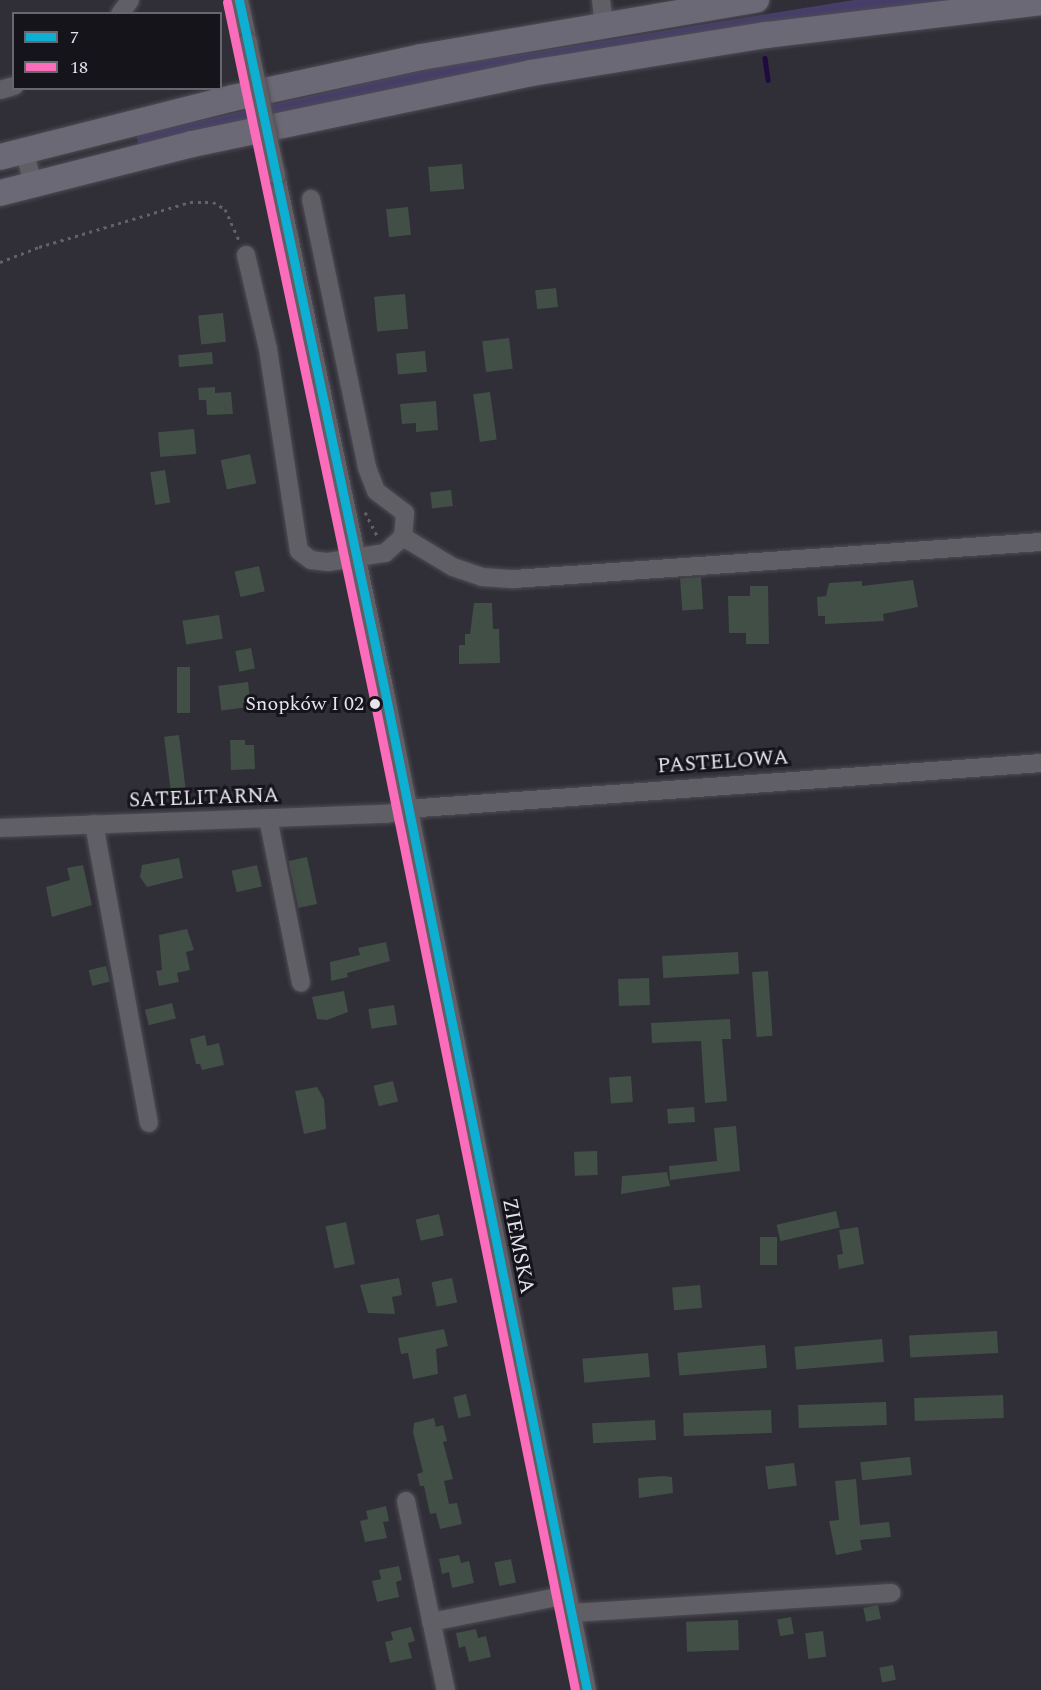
<!DOCTYPE html>
<meta charset="utf-8">
<style>
body{margin:0}
#map{position:relative;width:1041px;height:1690px;overflow:hidden;background:#302e36;font-family:Spectral,serif}
div>[style]{position:absolute}
[style*='--x']{left:calc(var(--x)*1px);top:calc(var(--y)*1px);width:calc(var(--w)*1px);rotate:calc(var(--a)*1deg)}
.green>*{inset:0;background:#473e69}
.stream>*{height:4.5px;margin:-2.25px;padding:0 2.25px;transform-origin:2.25px;border-radius:2.25px;background:#1f0a41}
.building>*{inset:0;background:#414f47;transform-origin:0 0}
.path>*{height:3px;margin-top:-1.5px;transform-origin:0;background:repeating-linear-gradient(90deg,#636267 0 3px,transparent 0 7.5px)}
.roads{filter:drop-shadow(0 0 2px #4e4c54) drop-shadow(0 0 2px #4e4c54)}
.minor>*{height:18px;margin:-9px;padding:0 9px;transform-origin:9px;border-radius:9px;background:#615f66}
.highway>*{height:26px;margin:-13px;padding:0 13px;transform-origin:13px;border-radius:13px;background:#6c6976}
.bridges{filter:drop-shadow(0 0 2px #4e4c54) drop-shadow(0 0 2px #4e4c54)}
.minor-bridge>*{height:18px;margin:-9px;padding:0 9px;transform-origin:9px;border-radius:9px;background:#615f66}
.bus-1>*{height:9px;margin:-4.5px;padding:0 4.5px;transform-origin:4.5px;border-radius:4.5px;background:#0dafd3}
.bus-2>*{height:9px;margin:-4.5px;padding:0 4.5px;transform-origin:4.5px;border-radius:4.5px;background:#fb6dba}
.dots>*{width:16px;height:16px;translate:-50% -50%;box-sizing:border-box;border:3px solid #15141b;border-radius:50%}
span{translate:-50% -50%;white-space:nowrap;text-align:center;line-height:1.15;-webkit-text-stroke:6px #15141b;paint-order:stroke}
.bus-label{font-size:20px;color:#e5e4ee}
.right{translate:-100% -50%;text-align:right}
.street-label{font-size:21px;color:#e5e4ee}
.legend{position:absolute;left:12px;top:12px;width:210px;height:78px;box-sizing:border-box;background:#15141b;border:2px solid #68676f;margin:0;padding:8px 10px;list-style:none;font-size:18px;color:#e5e4ee}
.legend li{display:flex;align-items:center;gap:12px;height:30px}
.legend b{width:30px;border:2px solid #68676f}
</style>
<div id="map">
<div class="green">
<i style="clip-path:polygon(854px 0,973px 0,865px 11px,435px 80px,139px 147px,136px 135px,433px 68px)"></i>
</div>
<div class="stream">
<i style="--x:765;--y:58;--w:22;--a:82"></i>
</div>
<div class="building">
<i style="left:462px;top:164px;width:25px;height:34px;rotate:85deg"></i>
<i style="left:408px;top:207px;width:28px;height:22px;rotate:84deg"></i>
<i style="left:556px;top:288px;width:19px;height:21px;rotate:84deg"></i>
<i style="left:405px;top:294px;width:35px;height:31px;rotate:85deg"></i>
<i style="left:223px;top:313px;width:29px;height:25px;rotate:84deg"></i>
<i style="left:509px;top:338px;width:31px;height:27px;rotate:83deg"></i>
<i style="left:425px;top:351px;width:21px;height:29px;rotate:85deg"></i>
<i style="left:212px;top:352px;width:12px;height:34px;rotate:85deg"></i>
<i style="clip-path:polygon(215px 387px,215px 393px,231px 392px,233px 414px,207px 415px,206px 400px,199px 400px,198px 388px)"></i>
<i style="left:490px;top:392px;width:48px;height:17px;rotate:82deg"></i>
<i style="clip-path:polygon(436px 401px,438px 430px,416px 432px,416px 423px,402px 424px,400px 404px)"></i>
<i style="left:194px;top:429px;width:25px;height:36px;rotate:85deg"></i>
<i style="left:250px;top:454px;width:30px;height:30px;rotate:78deg"></i>
<i style="left:165px;top:470px;width:33px;height:15px;rotate:81deg"></i>
<i style="left:451px;top:490px;width:16px;height:21px;rotate:83deg"></i>
<i style="left:259px;top:566px;width:26px;height:25px;rotate:77deg"></i>
<i style="left:701px;top:577px;width:32px;height:21px;rotate:86deg"></i>
<i style="clip-path:polygon(913px 580px,918px 607px,883px 614px,884px 621px,825px 624px,825px 616px,818px 616px,817px 597px,826px 596px,829px 583px,862px 581px,862px 586px)"></i>
<i style="clip-path:polygon(750px 586px,768px 586px,769px 644px,746px 644px,746px 633px,729px 633px,728px 596px,750px 596px)"></i>
<i style="clip-path:polygon(474px 603px,492px 603px,493px 629px,499px 629px,500px 663px,459px 664px,459px 645px,465px 645px,465px 634px,470px 634px)"></i>
<i style="left:219px;top:615px;width:24px;height:37px;rotate:81deg"></i>
<i style="left:251px;top:648px;width:21px;height:16px;rotate:79deg"></i>
<i style="left:177px;top:667px;width:13px;height:46px"></i>
<i style="left:248px;top:682px;width:25px;height:30px;rotate:83deg"></i>
<i style="left:179px;top:735px;width:57px;height:15px;rotate:83deg"></i>
<i style="clip-path:polygon(230px 740px,245px 740px,245px 745px,254px 745px,255px 769px,231px 770px)"></i>
<i style="left:307px;top:857px;width:48px;height:19px;rotate:78deg"></i>
<i style="clip-path:polygon(179px 858px,183px 878px,147px 887px,140px 877px,142px 865px)"></i>
<i style="clip-path:polygon(83px 865px,92px 905px,52px 917px,46px 887px,70px 880px,67px 868px)"></i>
<i style="left:257px;top:865px;width:22px;height:26px;rotate:77deg"></i>
<i style="clip-path:polygon(187px 929px,194px 950px,186px 952px,190px 970px,177px 973px,179px 982px,159px 986px,156px 971px,162px 970px,159px 935px)"></i>
<i style="clip-path:polygon(386px 942px,390px 961px,347px 973px,348px 977px,331px 981px,330px 962px,360px 955px,358px 948px)"></i>
<i style="left:738px;top:952px;width:22px;height:76px;rotate:87deg"></i>
<i style="left:106px;top:966px;width:16px;height:18px;rotate:76deg"></i>
<i style="left:768px;top:971px;width:65px;height:16px;rotate:86deg"></i>
<i style="left:649px;top:978px;width:27px;height:31px;rotate:88deg"></i>
<i style="clip-path:polygon(344px 991px,348px 1012px,327px 1020px,317px 1019px,312px 997px)"></i>
<i style="left:172px;top:1003px;width:16px;height:28px;rotate:76deg"></i>
<i style="left:394px;top:1005px;width:20px;height:26px;rotate:81deg"></i>
<i style="clip-path:polygon(730px 1019px,731px 1039px,722px 1039px,727px 1101px,705px 1103px,701px 1041px,652px 1043px,651px 1023px)"></i>
<i style="clip-path:polygon(205px 1035px,207px 1046px,219px 1043px,224px 1065px,202px 1070px,200px 1064px,196px 1064px,190px 1039px)"></i>
<i style="left:631px;top:1076px;width:26px;height:22px;rotate:86deg"></i>
<i style="left:393px;top:1081px;width:21px;height:20px;rotate:76deg"></i>
<i style="clip-path:polygon(317px 1087px,324px 1099px,326px 1129px,304px 1134px,295px 1091px)"></i>
<i style="left:694px;top:1107px;width:15px;height:27px;rotate:86deg"></i>
<i style="clip-path:polygon(736px 1126px,740px 1171px,670px 1180px,669px 1166px,717px 1161px,714px 1128px)"></i>
<i style="left:597px;top:1151px;width:24px;height:23px;rotate:88deg"></i>
<i style="clip-path:polygon(667px 1172px,670px 1186px,621px 1194px,622px 1176px)"></i>
<i style="left:836px;top:1211px;width:17px;height:61px;rotate:77deg"></i>
<i style="left:439px;top:1214px;width:22px;height:24px;rotate:77deg"></i>
<i style="left:346px;top:1222px;width:43px;height:21px;rotate:78deg"></i>
<i style="clip-path:polygon(858px 1227px,864px 1264px,839px 1269px,837px 1255px,843px 1254px,839px 1230px)"></i>
<i style="left:760px;top:1237px;width:17px;height:28px"></i>
<i style="clip-path:polygon(399px 1278px,402px 1295px,392px 1297px,395px 1314px,368px 1313px,360px 1285px)"></i>
<i style="left:452px;top:1278px;width:25px;height:21px;rotate:78deg"></i>
<i style="left:700px;top:1285px;width:23px;height:28px;rotate:85deg"></i>
<i style="clip-path:polygon(444px 1329px,448px 1346px,436px 1349px,438px 1374px,413px 1379px,408px 1353px,401px 1354px,398px 1338px)"></i>
<i style="left:997px;top:1331px;width:22px;height:88px;rotate:87deg"></i>
<i style="left:882px;top:1339px;width:23px;height:88px;rotate:85deg"></i>
<i style="left:765px;top:1345px;width:23px;height:88px;rotate:85deg"></i>
<i style="left:648px;top:1353px;width:24px;height:66px;rotate:85deg"></i>
<i style="left:466px;top:1394px;width:22px;height:13px;rotate:77deg"></i>
<i style="left:1003px;top:1395px;width:23px;height:89px;rotate:88deg"></i>
<i style="left:886px;top:1402px;width:23px;height:88px;rotate:88deg"></i>
<i style="left:771px;top:1410px;width:23px;height:88px;rotate:88deg"></i>
<i style="clip-path:polygon(434px 1418px,436px 1427px,443px 1425px,447px 1441px,443px 1442px,453px 1479px,444px 1481px,449px 1504px,457px 1503px,462px 1524px,440px 1529px,436px 1513px,430px 1514px,424px 1486px,420px 1486px,417px 1474px,423px 1472px,413px 1432px,414px 1423px)"></i>
<i style="left:655px;top:1420px;width:20px;height:63px;rotate:87deg"></i>
<i style="left:910px;top:1457px;width:18px;height:50px;rotate:84deg"></i>
<i style="left:794px;top:1463px;width:23px;height:29px;rotate:83deg"></i>
<i style="clip-path:polygon(663px 1476px,672px 1477px,673px 1493px,639px 1498px,638px 1478px)"></i>
<i style="clip-path:polygon(856px 1479px,860px 1525px,889px 1522px,891px 1537px,860px 1540px,862px 1550px,836px 1555px,829px 1521px,839px 1520px,835px 1481px)"></i>
<i style="clip-path:polygon(386px 1506px,389px 1521px,383px 1522px,387px 1538px,365px 1542px,360px 1521px,368px 1519px,366px 1511px)"></i>
<i style="clip-path:polygon(459px 1555px,461px 1563px,469px 1561px,474px 1583px,452px 1588px,449px 1572px,442px 1574px,439px 1559px)"></i>
<i style="left:511px;top:1559px;width:24px;height:17px;rotate:78deg"></i>
<i style="clip-path:polygon(399px 1566px,402px 1580px,396px 1582px,399px 1597px,377px 1602px,372px 1581px,381px 1579px,379px 1570px)"></i>
<i style="left:878px;top:1605px;width:14px;height:15px;rotate:78deg"></i>
<i style="left:791px;top:1617px;width:17px;height:14px;rotate:80deg"></i>
<i style="left:738px;top:1620px;width:30px;height:52px;rotate:88deg"></i>
<i style="clip-path:polygon(411px 1627px,415px 1641px,408px 1643px,412px 1658px,390px 1663px,385px 1642px,393px 1640px,391px 1632px)"></i>
<i style="clip-path:polygon(476px 1629px,478px 1638px,486px 1636px,491px 1657px,469px 1662px,465px 1646px,459px 1648px,456px 1633px)"></i>
<i style="left:823px;top:1631px;width:26px;height:18px;rotate:83deg"></i>
<i style="left:893px;top:1665px;width:15px;height:14px;rotate:79deg"></i>
</div>
<div class="path">
<i style="--x:0;--y:262;--w:42;--a:-21"></i>
<i style="--x:39;--y:247;--w:158;--a:-16.6"></i>
<i style="--x:190;--y:202;--w:23;--a:0"></i>
<i style="--x:213;--y:202;--w:14;--a:30"></i>
<i style="--x:225;--y:209;--w:35;--a:66"></i>
<i style="--x:365;--y:512;--w:29;--a:63"></i>
</div>
<div class="roads">
<div class="minor">
<i style="--x:239;--y:0;--w:43;--a:77.9"></i>
<i style="--x:601;--y:0;--w:24;--a:83"></i>
<i style="--x:120;--y:14;--w:17;--a:-54"></i>
<i style="--x:0;--y:90;--w:15;--a:-16"></i>
<i style="--x:24;--y:150;--w:35;--a:75"></i>
<i style="--x:276;--y:175;--w:533;--a:78.1"></i>
<i style="--x:386;--y:697;--w:1013;--a:78.56"></i>
<i style="--x:246;--y:255;--w:97;--a:76.8"></i>
<i style="--x:268;--y:349;--w:204;--a:81.3"></i>
<i style="--x:299;--y:551;--w:15;--a:37"></i>
<i style="--x:311;--y:560;--w:17;--a:7"></i>
<i style="--x:328;--y:562;--w:58;--a:-9"></i>
<i style="--x:385;--y:553;--w:24;--a:-42"></i>
<i style="--x:403;--y:537;--w:24;--a:-85"></i>
<i style="--x:405;--y:513;--w:36;--a:-143"></i>
<i style="--x:376;--y:491;--w:26;--a:-111"></i>
<i style="--x:367;--y:467;--w:274;--a:-101.8"></i>
<i style="--x:403;--y:537;--w:58;--a:31"></i>
<i style="--x:453;--y:567;--w:31;--a:19"></i>
<i style="--x:482;--y:577;--w:32;--a:4"></i>
<i style="--x:514;--y:579;--w:528;--a:-4.02"></i>
<i style="--x:268;--y:818;--w:168;--a:78.7"></i>
<i style="--x:94;--y:824;--w:304;--a:79.6"></i>
<i style="--x:0;--y:828;--w:386;--a:-2.1"></i>
<i style="--x:386;--y:814;--w:35;--a:-10"></i>
<i style="--x:420;--y:808;--w:623;--a:-4.14"></i>
<i style="--x:406;--y:1501;--w:193;--a:78.1"></i>
<i style="--x:572;--y:1613;--w:320;--a:-3.6"></i>
<i style="--x:431;--y:1622;--w:139;--a:-11.2"></i>
</div>
<div class="highway">
<i style="--x:0;--y:157;--w:240;--a:-14.2"></i>
<i style="--x:233;--y:98;--w:192;--a:-12.3"></i>
<i style="--x:421;--y:57;--w:340;--a:-9.7"></i>
<i style="--x:0;--y:193;--w:198;--a:-14.3"></i>
<i style="--x:192;--y:144;--w:346;--a:-11.8"></i>
<i style="--x:531;--y:73;--w:238;--a:-9.2"></i>
<i style="--x:766;--y:35;--w:277;--a:-6.8"></i>
</div>
</div>
<div class="bridges">
<div class="minor-bridge">
<i style="--x:248;--y:42;--w:136;--a:78.1"></i>
</div>
</div>
<div class="bus-1">
<i style="--x:239;--y:0;--w:712;--a:78.09"></i>
<i style="--x:386;--y:697;--w:1013;--a:78.56"></i>
</div>
<div class="bus-2">
<i style="--x:227;--y:2;--w:712;--a:78.09"></i>
<i style="--x:374;--y:699;--w:1011;--a:78.53"></i>
</div>
<div class="dots">
<i style="left:375px;top:704px;background:#e5e4ee"></i>
</div>
<div class="bus-label">
<span class="right" style="left:364px;top:704px">Snopków I 02</span>
</div>
<div class="street-label">
<span style="left:723px;top:762px;rotate:-4deg">PASTELOWA</span>
<span style="left:204px;top:798px;rotate:-2deg">SATELITARNA</span>
<span style="left:518px;top:1246px;rotate:79deg">ZIEMSKA</span>
</div>
<ul class="legend">
<li><b style="height:8px;background:#0dafd3"></b>7</li>
<li><b style="height:8px;background:#fb6dba"></b>18</li>
</ul>
</div>
